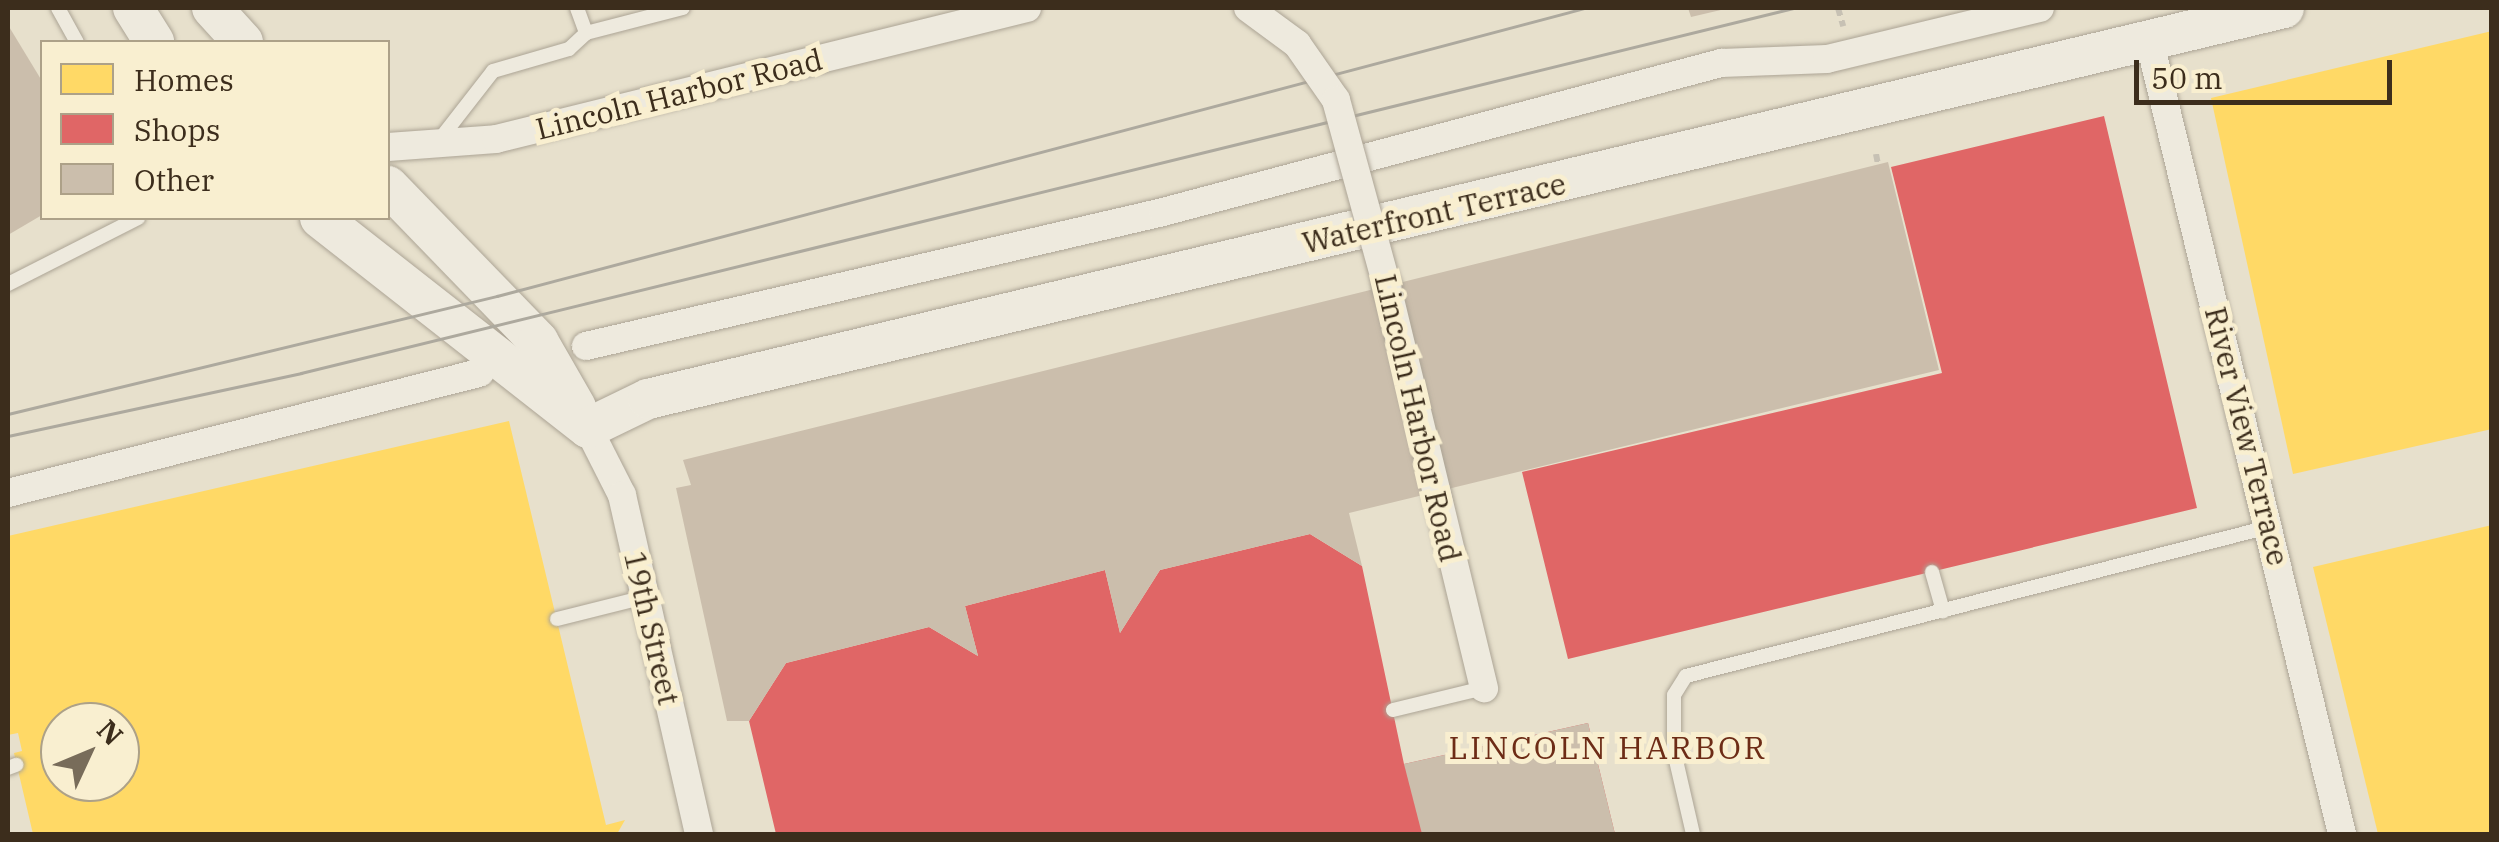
<!DOCTYPE html>
<style>
body{margin:0}
#map{position:relative;width:2499px;height:842px;overflow:hidden;background:#e7e0cc;font-family:"IBM Plex Serif",serif}
div>[style]{position:absolute}
[style*='--x']{left:calc(var(--x)*1px);top:calc(var(--y)*1px);width:calc(var(--w)*1px);rotate:calc(var(--a)*1deg)}
.homes>*{inset:0;background:#ffd966}
.shops>*{inset:0;background:#e06666}
.building>*{inset:0;background:#cbbeac}
.path>*{height:6px;margin-top:-3px;transform-origin:0;background:repeating-linear-gradient(90deg,#c7c1b4 0 8px,transparent 0 13px)}
.roads{filter:drop-shadow(0 0 2px #aca495) drop-shadow(0 0 2px #aca495)}
.lane>*{height:14px;margin:-7px;padding:0 7px;transform-origin:7px;border-radius:7px;background:#eeeade}
.street>*{height:28px;margin:-14px;padding:0 14px;transform-origin:14px;border-radius:14px;background:#eeeade}
.secondary>*{height:40px;margin:-20px;padding:0 20px;transform-origin:20px;border-radius:20px;background:#eeeade}
.tram>*{height:2.5px;margin:-1.25px;padding:0 1.25px;transform-origin:1.25px;border-radius:1.25px;background:#ada99e}
.bridges{filter:drop-shadow(0 0 2px #aca495) drop-shadow(0 0 2px #aca495)}
.street-bridge>*{height:28px;margin:-14px;padding:0 14px;transform-origin:14px;border-radius:14px;background:#eeeade}
span{translate:-50% -50%;white-space:nowrap;text-align:center;line-height:1.15;-webkit-text-stroke:10px #f9efd0;paint-order:stroke}
.street-label{font-size:30px;color:#3c2d1c}
.neighbourhood-label{font-size:32px;color:#6d2c16;letter-spacing:2.5px}
.frame{position:absolute;inset:0;border:10px solid #3c2d1c;pointer-events:none}
.legend{position:absolute;left:40px;top:40px;width:350px;height:180px;box-sizing:border-box;background:#f9efd0;border:2px solid #ada188;margin:0;padding:12px 18px;list-style:none;font-size:30px;color:#3c2d1c}
.legend li{display:flex;align-items:center;gap:20px;height:50px}
.legend b{width:50px;border:2px solid #ada188}
.north{position:absolute;left:40px;top:702px;width:100px;height:100px;box-sizing:border-box;background:#f9efd0;border:2px solid #ada188;border-radius:50%;rotate:46deg;font-size:28px;font-weight:700;line-height:40px;text-align:center;color:#3c2d1c}
.north::after{content:'';display:block;margin:auto;width:35px;height:45px;background:#786c5a;clip-path:polygon(50% 0,100% 100%,50% 72%,0 100%)}
.scale{position:absolute;left:2134px;top:60px;width:258px;height:45px;box-sizing:border-box;border:5px solid #3c2d1c;border-top:0;padding-left:12px;font-size:30px;line-height:35px;white-space:nowrap;color:#3c2d1c;-webkit-text-stroke:8px #f9efd0;paint-order:stroke}
</style>
<div id="map">
<div class="homes">
<i style="clip-path:polygon(2492px 31px,2492px 429px,2293px 474px,2211px 98px)"></i>
<i style="clip-path:polygon(evenodd,509px 421px,606px 825px,625px 820px,617px 834px,33px 834px,14px 753px,22px 751px,18px 733px,8px 735px,8px 536px,509px 421px,60px 722px,120px 722px,120px 782px,60px 782px,60px 722px)"></i>
<i style="clip-path:polygon(2492px 525px,2492px 834px,2378px 834px,2313px 567px)"></i>
</div>
<div class="shops">
<i style="clip-path:polygon(2104px 116px,2197px 508px,1568px 659px,1522px 472px,1942px 373px,1891px 167px)"></i>
<i style="clip-path:polygon(1310px 534px,1362px 566px,1404px 764px,1588px 723px,1615px 834px,776px 834px,749px 721px,786px 663px,929px 627px,978px 656px,965px 606px,1105px 570px,1120px 633px,1160px 570px)"></i>
</div>
<div class="building">
<i style="clip-path:polygon(1688px 8px,1724px 8px,1725px 9px,1691px 17px)"></i>
<i style="clip-path:polygon(8px 25px,42px 81px,42px 215px,8px 235px)"></i>
<i style="clip-path:polygon(1888px 162px,1939px 370px,1349px 513px,1362px 566px,1310px 534px,1160px 570px,1120px 633px,1105px 570px,965px 606px,978px 656px,929px 627px,786px 663px,749px 721px,727px 721px,676px 488px,691px 485px,683px 460px)"></i>
<i style="clip-path:polygon(1588px 723px,1615px 834px,1422px 834px,1404px 764px)"></i>
</div>
<div class="path">
<i style="--x:1838;--y:8;--w:19;--a:74"></i>
<i style="--x:1876;--y:154;--w:10;--a:79"></i>
</div>
<div class="roads">
<div class="lane">
<i style="--x:58;--y:8;--w:39;--a:61"></i>
<i style="--x:577;--y:8;--w:27;--a:70"></i>
<i style="--x:586;--y:33;--w:100;--a:-14.5"></i>
<i style="--x:437;--y:143;--w:91;--a:-52.1"></i>
<i style="--x:493;--y:71;--w:79;--a:-16.1"></i>
<i style="--x:569;--y:49;--w:23;--a:-43"></i>
<i style="--x:8;--y:284;--w:146;--a:-26.9"></i>
<i style="--x:1932;--y:572;--w:41;--a:74.2"></i>
<i style="--x:557;--y:619;--w:91;--a:-14"></i>
<i style="--x:1393;--y:710;--w:94;--a:-13.6"></i>
<i style="--x:8;--y:768;--w:9;--a:-21"></i>
<i style="--x:1693;--y:834;--w:84;--a:-103"></i>
<i style="--x:1674;--y:752;--w:57;--a:-90"></i>
<i style="--x:1674;--y:695;--w:22;--a:-58"></i>
<i style="--x:1686;--y:676;--w:602;--a:-14.34"></i>
</div>
<div class="street">
<i style="--x:2149;--y:39;--w:818;--a:76.35"></i>
<i style="--x:388;--y:147;--w:108;--a:-4.2"></i>
<i style="--x:496;--y:139;--w:547;--a:-13.86"></i>
<i style="--x:1387;--y:287;--w:413;--a:76.4"></i>
<i style="--x:586;--y:346;--w:592;--a:-13.07"></i>
<i style="--x:1163;--y:212;--w:578;--a:-14.95"></i>
<i style="--x:1721;--y:63;--w:106;--a:-2.2"></i>
<i style="--x:1827;--y:59;--w:219;--a:-13.5"></i>
<i style="--x:588;--y:428;--w:75;--a:63.1"></i>
<i style="--x:622;--y:495;--w:348;--a:77.2"></i>
<i style="--x:8;--y:493;--w:487;--a:-14.3"></i>
</div>
<div class="secondary">
<i style="--x:133;--y:8;--w:40;--a:58"></i>
<i style="--x:212;--y:8;--w:46;--a:47.6"></i>
<i style="--x:388;--y:186;--w:216;--a:45.9"></i>
<i style="--x:538;--y:341;--w:76;--a:60.1"></i>
<i style="--x:320;--y:218;--w:340;--a:38.1"></i>
<i style="--x:588;--y:428;--w:67;--a:-25.8"></i>
<i style="--x:648;--y:399;--w:1682;--a:-13.44"></i>
</div>
</div>
<div class="tram">
<i style="--x:8;--y:414;--w:503;--a:-13.57"></i>
<i style="--x:497;--y:296;--w:1125;--a:-14.83"></i>
<i style="--x:8;--y:436;--w:300;--a:-12.1"></i>
<i style="--x:301;--y:373;--w:1537;--a:-13.74"></i>
</div>
<div class="bridges">
<div class="street-bridge">
<i style="--x:1248;--y:8;--w:61;--a:36.3"></i>
<i style="--x:1297;--y:44;--w:68;--a:55.1"></i>
<i style="--x:1336;--y:100;--w:194;--a:74.7"></i>
</div>
</div>
<div class="street-label">
<span style="left:679px;top:94px;rotate:-14deg">Lincoln Harbor Road</span>
<span style="left:1434px;top:213px;rotate:-13deg">Waterfront Terrace</span>
<span style="left:1418px;top:418px;rotate:77deg">Lincoln Harbor Road</span>
<span style="left:2247px;top:436px;rotate:76deg">River View Terrace</span>
<span style="left:652px;top:628px;rotate:77deg">19th Street</span>
</div>
<div class="neighbourhood-label">
<span style="left:1608px;top:747px">LINCOLN HARBOR</span>
</div>
<div class="frame"></div>
<ul class="legend">
<li><b style="height:28px;background:#ffd966"></b>Homes</li>
<li><b style="height:28px;background:#e06666"></b>Shops</li>
<li><b style="height:28px;background:#cbbeac"></b>Other</li>
</ul>
<div class="north">N</div>
<div class="scale">50 m</div>
</div>
